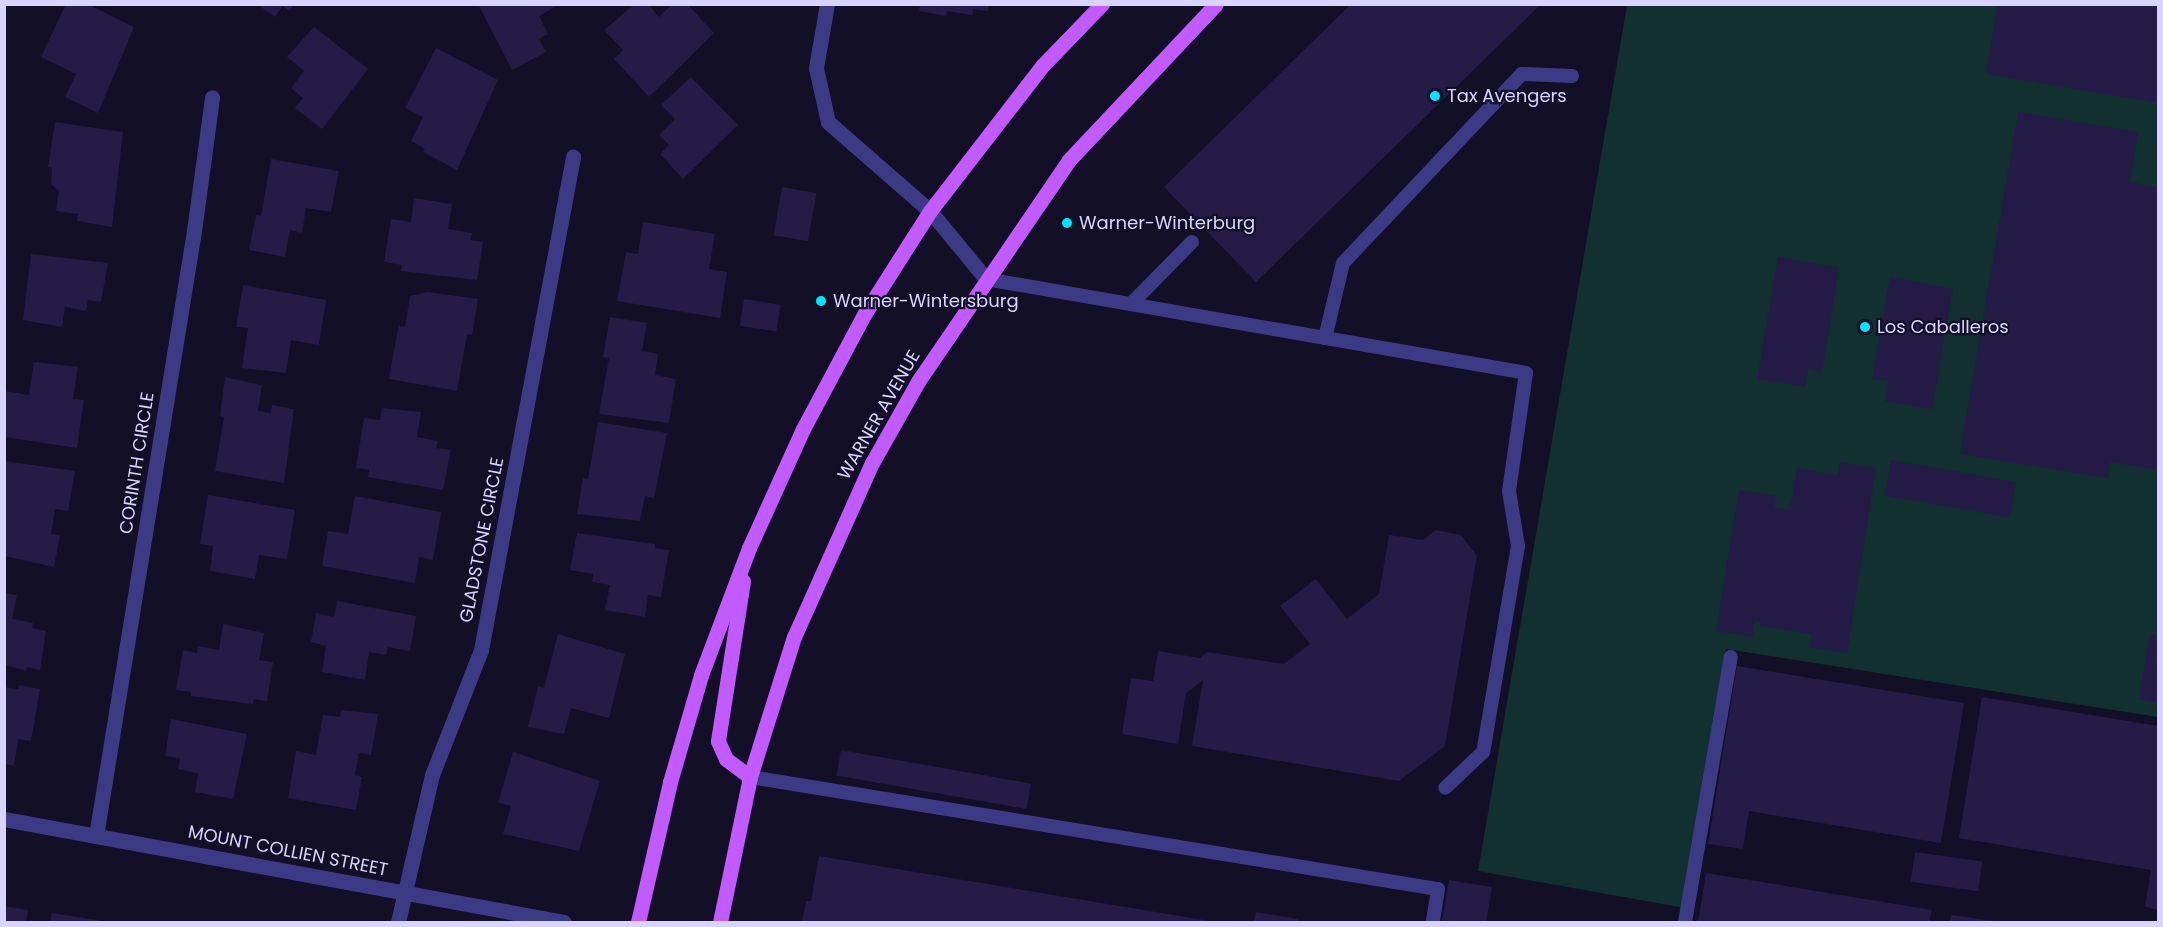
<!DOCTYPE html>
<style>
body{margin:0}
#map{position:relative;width:2163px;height:927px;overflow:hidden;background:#130f26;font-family:Poppins,sans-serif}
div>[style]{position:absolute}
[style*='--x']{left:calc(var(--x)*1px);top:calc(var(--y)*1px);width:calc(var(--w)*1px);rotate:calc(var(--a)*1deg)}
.green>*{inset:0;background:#12302f}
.building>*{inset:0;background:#241b47;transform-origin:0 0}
.lane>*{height:14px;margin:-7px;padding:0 7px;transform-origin:7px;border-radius:7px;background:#3d3a85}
.street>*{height:15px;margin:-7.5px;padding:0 7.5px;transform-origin:7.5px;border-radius:7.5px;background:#3d3a85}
.primary>*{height:15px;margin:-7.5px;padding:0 7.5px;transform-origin:7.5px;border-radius:7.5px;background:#c25bff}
.dots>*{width:16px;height:16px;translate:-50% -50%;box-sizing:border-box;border:3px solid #130f26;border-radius:50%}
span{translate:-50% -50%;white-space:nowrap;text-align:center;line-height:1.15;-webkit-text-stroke:4.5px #130f26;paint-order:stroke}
.poi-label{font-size:18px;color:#d9d4ff}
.left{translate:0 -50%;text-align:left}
.street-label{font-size:18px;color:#d9d4ff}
.frame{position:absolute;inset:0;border:6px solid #d9d4ff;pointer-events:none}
</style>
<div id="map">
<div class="green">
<i style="clip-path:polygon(1627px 5px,2158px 5px,2158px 717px,1726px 649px,1685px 908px,1478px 871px)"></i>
</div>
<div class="building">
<i style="clip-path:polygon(66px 4px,87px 4px,134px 27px,98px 113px,65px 97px,76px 74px,41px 57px)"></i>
<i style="clip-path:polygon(281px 4px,294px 4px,289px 11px,283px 6px,275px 17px,258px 5px)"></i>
<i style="clip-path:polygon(478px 4px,560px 4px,539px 16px,548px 34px,539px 39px,546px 52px,512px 70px)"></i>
<i style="clip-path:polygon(635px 4px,648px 4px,659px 17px,672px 4px,687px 4px,714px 33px,649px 97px,614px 59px,623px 50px,604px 30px)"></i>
<i style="clip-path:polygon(920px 4px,989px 4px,988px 11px,973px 9px,972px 15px,947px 11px,946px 16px,919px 11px)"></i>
<i style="clip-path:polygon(1351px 4px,1539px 6px,1256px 282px,1164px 187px)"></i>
<i style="clip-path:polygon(1998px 4px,2158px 4px,2158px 103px,1986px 74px)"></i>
<i style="clip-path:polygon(314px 27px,368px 69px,322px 129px,295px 108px,303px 98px,291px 88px,304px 71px,287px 57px)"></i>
<i style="clip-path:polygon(436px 48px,498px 80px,457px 170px,423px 152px,425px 149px,411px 141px,423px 117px,405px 108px)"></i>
<i style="clip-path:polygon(691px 77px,738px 125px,683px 179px,660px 154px,669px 145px,659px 135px,675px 119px,661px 105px)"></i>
<i style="clip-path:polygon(2018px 112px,2138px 132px,2130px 182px,2158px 187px,2158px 470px,2110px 462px,2108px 478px,1960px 454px)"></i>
<i style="clip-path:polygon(55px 122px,123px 132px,112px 227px,77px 221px,78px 214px,56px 211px,59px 191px,51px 184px,52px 168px,48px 167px)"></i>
<i style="clip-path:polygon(271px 159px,339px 171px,331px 212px,306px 208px,302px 233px,290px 230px,285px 257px,249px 250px,256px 215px,261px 216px)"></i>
<i style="left:782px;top:187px;width:35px;height:49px;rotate:10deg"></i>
<i style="clip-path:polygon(414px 198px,452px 204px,448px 229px,472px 233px,470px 240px,483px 242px,477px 280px,401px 271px,402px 265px,384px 262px,391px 219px,411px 222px)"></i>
<i style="clip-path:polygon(643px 222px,715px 234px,709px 269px,727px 272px,720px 318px,617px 301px,626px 252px,638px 254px)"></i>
<i style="clip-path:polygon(31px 254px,108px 263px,101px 302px,88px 300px,86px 311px,65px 307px,62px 327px,23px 320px)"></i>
<i style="clip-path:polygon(1778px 257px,1839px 268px,1822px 372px,1808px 369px,1805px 387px,1757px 379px)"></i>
<i style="clip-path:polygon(1890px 277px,1953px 289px,1932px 409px,1885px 401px,1889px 381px,1872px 379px)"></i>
<i style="clip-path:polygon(243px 285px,326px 300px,319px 345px,291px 340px,286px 373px,242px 368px,248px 328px,236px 327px)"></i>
<i style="clip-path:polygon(428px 292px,478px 299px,472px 335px,467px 334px,457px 391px,389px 379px,397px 334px,399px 326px,405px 327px,410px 296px)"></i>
<i style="left:744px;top:299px;width:37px;height:27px;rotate:9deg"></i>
<i style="clip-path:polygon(610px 317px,647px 323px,642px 351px,658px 354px,655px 375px,676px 379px,669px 423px,599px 414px,609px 358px,603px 357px)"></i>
<i style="clip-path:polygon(34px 362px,78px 367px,73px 399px,84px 400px,77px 448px,4px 437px,4px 391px,29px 395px)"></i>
<i style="clip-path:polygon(225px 377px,262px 385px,258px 411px,271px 413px,272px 405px,294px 409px,284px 483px,215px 471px,224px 417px,220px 416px)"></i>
<i style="clip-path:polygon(382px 408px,421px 412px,417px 437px,438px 441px,436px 448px,451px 450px,443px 490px,368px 477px,369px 470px,356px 468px,364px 418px,380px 420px)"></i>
<i style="clip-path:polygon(598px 422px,667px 433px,654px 498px,645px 496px,640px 521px,577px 514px,583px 478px,588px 479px)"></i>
<i style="left:1891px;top:460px;width:127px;height:36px;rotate:10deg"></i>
<i style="clip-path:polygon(4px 461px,75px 471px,68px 511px,55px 509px,51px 534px,60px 535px,54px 567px,4px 556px)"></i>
<i style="clip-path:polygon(1840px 462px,1876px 468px,1847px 653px,1810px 647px,1812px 634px,1760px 626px,1761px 622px,1755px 621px,1752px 637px,1716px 631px,1739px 490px,1776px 496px,1774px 508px,1790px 510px,1797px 468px,1838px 475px)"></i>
<i style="clip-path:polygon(208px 495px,295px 510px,287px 559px,259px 555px,255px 579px,210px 571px,213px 546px,200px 544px)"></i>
<i style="clip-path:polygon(355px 496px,441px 512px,433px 560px,419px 557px,415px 583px,322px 566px,328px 531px,348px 534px)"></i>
<i style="clip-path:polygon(1436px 530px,1461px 535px,1477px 556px,1445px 746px,1399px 781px,1192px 746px,1203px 680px,1186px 693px,1178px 744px,1122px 734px,1131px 678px,1153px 681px,1158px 651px,1200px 658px,1207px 652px,1284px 664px,1310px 644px,1280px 606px,1316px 579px,1347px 619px,1379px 594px,1389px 535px,1423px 540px)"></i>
<i style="clip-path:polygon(577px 533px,655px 544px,655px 548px,669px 550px,661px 597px,648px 595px,645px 617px,605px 610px,610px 585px,592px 582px,593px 574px,570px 570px)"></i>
<i style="clip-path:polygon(4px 593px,17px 595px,12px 619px,33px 623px,32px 628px,46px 631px,40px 670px,27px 667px,26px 671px,6px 665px,4px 669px)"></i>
<i style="clip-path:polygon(337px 601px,416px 616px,410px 651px,388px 647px,386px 655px,369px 652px,365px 680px,322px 672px,326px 646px,311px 642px,316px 613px,334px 617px)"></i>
<i style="clip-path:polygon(223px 624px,264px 633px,259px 660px,273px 662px,267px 701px,254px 699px,253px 704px,191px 696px,191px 692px,176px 690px,183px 650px,197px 653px,198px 646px,219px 650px)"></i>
<i style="clip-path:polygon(2150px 633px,2158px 635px,2158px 703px,2139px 699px)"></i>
<i style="clip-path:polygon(558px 634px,625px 654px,609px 718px,571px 708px,564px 734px,528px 727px,538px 686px,544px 688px)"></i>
<i style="clip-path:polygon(1737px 666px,1964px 703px,1941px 843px,1749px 811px,1743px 849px,1708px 844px)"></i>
<i style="clip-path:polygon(19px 685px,40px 689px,31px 741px,18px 739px,14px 766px,4px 764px,4px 687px,18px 689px)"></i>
<i style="clip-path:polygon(1982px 697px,2158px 726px,2158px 910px,2145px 907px,2151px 870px,1959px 838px)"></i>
<i style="clip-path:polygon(341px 710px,378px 714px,371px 755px,359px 753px,355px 775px,362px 777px,356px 810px,288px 798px,296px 751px,316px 755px,323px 715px,340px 717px)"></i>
<i style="clip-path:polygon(171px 719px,247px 734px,233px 799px,195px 792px,198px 773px,178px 769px,180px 758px,165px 756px)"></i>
<i style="left:841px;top:750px;width:193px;height:26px;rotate:10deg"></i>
<i style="clip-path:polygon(513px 752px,600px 781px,579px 851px,503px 834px,511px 806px,498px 803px)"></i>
<i style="left:1915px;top:852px;width:68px;height:30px;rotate:8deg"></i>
<i style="clip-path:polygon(819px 856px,1210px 921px,1210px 922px,802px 922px,806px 901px,811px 901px)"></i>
<i style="clip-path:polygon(1706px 873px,1932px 910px,1929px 922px,1698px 922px)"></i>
<i style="clip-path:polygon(1449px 880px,1492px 887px,1486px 922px,1442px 922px)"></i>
<i style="clip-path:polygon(4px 906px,28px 910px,26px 922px,4px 922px)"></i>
<i style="clip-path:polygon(1256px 912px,1298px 919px,1297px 922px,1254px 922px)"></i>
<i style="clip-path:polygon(52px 913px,103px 921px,103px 922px,50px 922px)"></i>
<i style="clip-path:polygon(1951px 915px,1993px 921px,1993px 922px,1950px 922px)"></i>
</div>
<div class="lane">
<i style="--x:986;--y:279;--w:548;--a:9.87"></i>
<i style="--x:1526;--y:373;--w:119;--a:98.2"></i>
<i style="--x:1509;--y:491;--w:56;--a:80.7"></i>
<i style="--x:1518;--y:546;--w:209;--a:99.6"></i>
<i style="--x:1483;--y:752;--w:52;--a:136.5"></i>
<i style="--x:1131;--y:304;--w:87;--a:-45.5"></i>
<i style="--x:1325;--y:338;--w:77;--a:-76.5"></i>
<i style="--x:1343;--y:263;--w:260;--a:-46.6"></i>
<i style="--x:1522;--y:74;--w:50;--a:2.3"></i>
<i style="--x:750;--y:777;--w:697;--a:9.25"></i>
<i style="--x:1438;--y:889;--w:33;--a:99"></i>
<i style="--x:1685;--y:922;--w:269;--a:-80.2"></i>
</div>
<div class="street">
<i style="--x:827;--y:4;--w:65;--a:99.8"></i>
<i style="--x:816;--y:68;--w:55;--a:77.5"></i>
<i style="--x:828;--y:122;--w:135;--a:41.1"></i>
<i style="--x:930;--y:211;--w:88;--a:50.5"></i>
<i style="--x:4;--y:819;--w:569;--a:10.42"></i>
<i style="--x:96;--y:836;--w:613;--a:-80.8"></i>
<i style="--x:194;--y:231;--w:135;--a:-82.3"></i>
<i style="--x:398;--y:922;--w:151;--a:-77"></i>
<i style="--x:432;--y:775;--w:134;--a:-68.6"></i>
<i style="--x:481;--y:650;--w:502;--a:-79.43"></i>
</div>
<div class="primary">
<i style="--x:743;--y:581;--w:162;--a:98.9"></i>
<i style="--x:718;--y:741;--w:20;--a:66"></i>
<i style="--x:726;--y:759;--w:30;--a:37"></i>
<i style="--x:638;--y:922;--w:144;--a:-77.1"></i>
<i style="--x:670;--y:782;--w:111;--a:-73.8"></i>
<i style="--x:701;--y:675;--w:136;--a:-69.3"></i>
<i style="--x:749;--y:548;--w:131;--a:-65.6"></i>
<i style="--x:803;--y:429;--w:132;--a:-61.9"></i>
<i style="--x:865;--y:313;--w:121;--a:-57.5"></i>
<i style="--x:930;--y:211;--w:185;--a:-52.3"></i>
<i style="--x:1043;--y:65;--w:85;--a:-46"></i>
<i style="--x:720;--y:922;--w:148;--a:-78.3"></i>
<i style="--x:750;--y:777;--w:147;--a:-72.6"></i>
<i style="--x:794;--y:637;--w:191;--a:-65.9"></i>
<i style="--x:872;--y:463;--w:95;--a:-60.5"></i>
<i style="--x:919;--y:380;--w:266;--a:-55.7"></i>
<i style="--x:1069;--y:160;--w:214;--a:-46.7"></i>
</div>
<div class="dots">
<i style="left:1435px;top:96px;background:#00e5ff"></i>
<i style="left:1067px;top:223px;background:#00e5ff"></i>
<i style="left:821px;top:301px;background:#00e5ff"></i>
<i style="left:1865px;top:327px;background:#00e5ff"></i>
</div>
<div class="poi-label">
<span class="left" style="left:1447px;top:96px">Tax Avengers</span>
<span class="left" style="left:1079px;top:223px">Warner-Winterburg</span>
<span class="left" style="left:833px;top:301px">Warner-Wintersburg</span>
<span class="left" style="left:1877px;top:327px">Los Caballeros</span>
</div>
<div class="street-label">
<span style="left:879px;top:415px;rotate:-60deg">WARNER AVENUE</span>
<span style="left:137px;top:463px;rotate:-81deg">CORINTH CIRCLE</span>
<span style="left:482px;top:540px;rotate:-79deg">GLADSTONE CIRCLE</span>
<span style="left:288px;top:851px;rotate:11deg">MOUNT COLLIEN STREET</span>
</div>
<div class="frame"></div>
</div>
